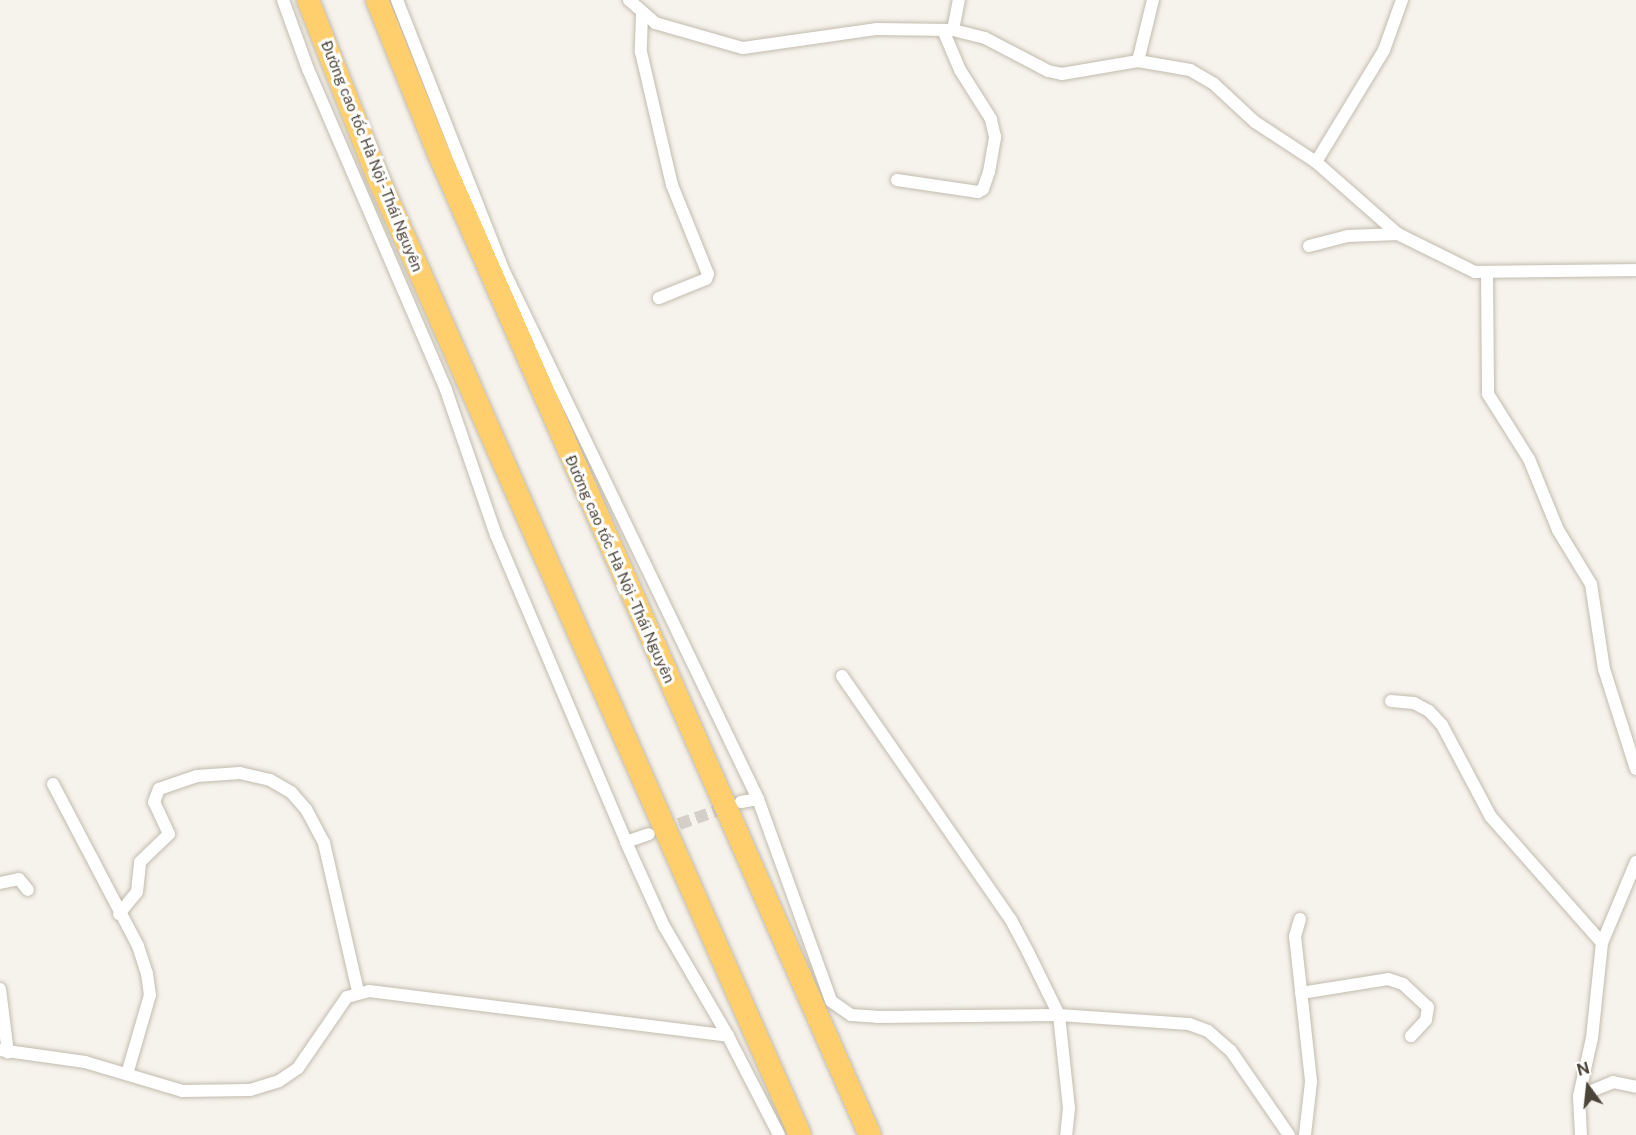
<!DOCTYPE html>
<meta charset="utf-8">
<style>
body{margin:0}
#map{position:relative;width:1636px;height:1135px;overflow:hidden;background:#f6f3ec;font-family:"Public Sans",sans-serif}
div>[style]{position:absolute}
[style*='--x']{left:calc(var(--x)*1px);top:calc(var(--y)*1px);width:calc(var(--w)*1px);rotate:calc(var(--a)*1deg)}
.street-tunnel>*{height:12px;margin-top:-6px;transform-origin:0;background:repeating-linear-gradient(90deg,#d4d0c8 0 12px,transparent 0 18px)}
.roads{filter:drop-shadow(0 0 2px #c2bbae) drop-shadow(0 0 2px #c2bbae)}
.street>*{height:12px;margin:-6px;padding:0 6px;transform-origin:6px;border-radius:6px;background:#fff}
.highway>*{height:22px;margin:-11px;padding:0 11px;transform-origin:11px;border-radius:11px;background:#ffcf6e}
span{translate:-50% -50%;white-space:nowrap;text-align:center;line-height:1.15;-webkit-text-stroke:6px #fff;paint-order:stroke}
.street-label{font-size:15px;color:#4b4439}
.north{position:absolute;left:1558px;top:1057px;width:60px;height:60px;-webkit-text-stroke:4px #fff;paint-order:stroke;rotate:345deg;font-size:16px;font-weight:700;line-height:24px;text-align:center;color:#4b4439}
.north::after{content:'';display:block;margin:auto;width:21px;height:27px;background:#4b4439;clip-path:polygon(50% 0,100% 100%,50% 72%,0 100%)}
</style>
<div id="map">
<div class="street-tunnel">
<i style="--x:662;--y:830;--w:72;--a:-19.4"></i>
</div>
<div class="roads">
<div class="street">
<i style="--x:283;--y:0;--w:73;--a:70.1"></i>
<i style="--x:308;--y:69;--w:349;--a:66.7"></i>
<i style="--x:446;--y:390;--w:153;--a:71"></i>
<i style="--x:496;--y:535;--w:333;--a:67"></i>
<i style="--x:626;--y:842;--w:92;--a:65.7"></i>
<i style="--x:664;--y:926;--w:127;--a:59.8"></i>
<i style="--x:728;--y:1036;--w:111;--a:62.7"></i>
<i style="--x:397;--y:0;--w:287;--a:68.5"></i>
<i style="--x:502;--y:267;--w:590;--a:64.3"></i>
<i style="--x:758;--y:799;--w:215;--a:70.1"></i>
<i style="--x:831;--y:1001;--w:24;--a:35"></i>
<i style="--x:851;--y:1015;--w:26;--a:4"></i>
<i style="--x:877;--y:1017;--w:182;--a:-0.6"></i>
<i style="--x:1059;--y:1015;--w:130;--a:4"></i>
<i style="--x:1189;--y:1024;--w:20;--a:20"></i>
<i style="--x:1208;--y:1031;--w:30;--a:41"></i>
<i style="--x:1231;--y:1051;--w:102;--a:55.4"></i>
<i style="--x:629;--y:0;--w:35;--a:41"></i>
<i style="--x:655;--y:23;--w:91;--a:15.9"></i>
<i style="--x:743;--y:48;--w:134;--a:-8.1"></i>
<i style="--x:876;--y:29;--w:77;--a:0.7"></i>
<i style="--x:953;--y:30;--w:33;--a:14"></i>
<i style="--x:985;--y:38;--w:71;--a:27.6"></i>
<i style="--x:1048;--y:71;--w:14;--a:12"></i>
<i style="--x:1062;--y:74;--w:77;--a:-9.7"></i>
<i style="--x:1138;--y:61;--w:53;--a:9.8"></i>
<i style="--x:1190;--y:70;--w:28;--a:30"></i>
<i style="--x:1214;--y:84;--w:56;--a:42.8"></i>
<i style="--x:1255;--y:122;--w:73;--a:33.3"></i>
<i style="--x:1316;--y:162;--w:109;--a:41.3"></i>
<i style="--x:1398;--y:234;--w:86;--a:26.3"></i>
<i style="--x:1475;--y:272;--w:161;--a:-0.7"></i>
<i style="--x:642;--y:15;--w:37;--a:92"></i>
<i style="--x:641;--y:52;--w:137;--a:76.9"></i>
<i style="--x:672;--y:185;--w:96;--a:68"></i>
<i style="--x:708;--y:274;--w:5;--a:112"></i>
<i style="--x:706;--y:279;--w:51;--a:158"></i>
<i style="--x:953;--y:30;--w:31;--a:-79"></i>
<i style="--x:1138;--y:61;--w:63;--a:-76.2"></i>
<i style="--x:1316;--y:162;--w:131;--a:-58.7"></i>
<i style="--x:1384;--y:50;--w:53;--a:-70.2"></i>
<i style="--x:897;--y:180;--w:82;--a:8.4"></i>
<i style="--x:978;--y:192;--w:6;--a:-31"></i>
<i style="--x:983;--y:189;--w:18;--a:-71"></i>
<i style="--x:989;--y:172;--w:36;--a:-80"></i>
<i style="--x:995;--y:137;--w:18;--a:-103"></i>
<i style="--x:991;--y:119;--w:58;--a:-122.3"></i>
<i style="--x:960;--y:70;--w:43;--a:-113"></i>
<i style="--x:1309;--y:246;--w:40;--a:-14.4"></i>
<i style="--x:1348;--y:236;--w:50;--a:-2.3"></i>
<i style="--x:1487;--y:274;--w:120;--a:89.5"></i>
<i style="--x:1488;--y:394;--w:77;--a:57.8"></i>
<i style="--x:1529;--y:459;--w:77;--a:67.8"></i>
<i style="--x:1558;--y:530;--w:63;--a:58.6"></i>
<i style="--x:1591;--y:584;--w:86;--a:81.3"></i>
<i style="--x:1604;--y:669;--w:105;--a:72.3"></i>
<i style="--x:842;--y:676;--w:297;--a:55.3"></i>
<i style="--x:1011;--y:920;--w:36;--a:62"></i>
<i style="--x:1028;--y:952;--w:70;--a:63.8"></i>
<i style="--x:1059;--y:1015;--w:94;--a:83.9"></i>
<i style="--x:1069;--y:1108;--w:27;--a:96"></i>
<i style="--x:1391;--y:701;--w:23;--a:5"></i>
<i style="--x:1414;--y:703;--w:17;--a:28"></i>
<i style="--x:1429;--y:711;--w:19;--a:47"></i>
<i style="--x:1442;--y:725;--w:104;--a:62"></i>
<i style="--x:1491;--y:817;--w:168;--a:48.6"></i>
<i style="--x:53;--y:784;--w:183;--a:62.3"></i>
<i style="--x:138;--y:946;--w:29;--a:72"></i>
<i style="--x:147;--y:974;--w:21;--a:82"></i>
<i style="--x:150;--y:995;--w:82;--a:106.2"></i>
<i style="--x:741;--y:802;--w:17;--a:-10"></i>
<i style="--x:626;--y:842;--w:24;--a:-19"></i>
<i style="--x:0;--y:883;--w:19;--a:-12"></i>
<i style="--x:19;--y:879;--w:14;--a:51"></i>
<i style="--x:119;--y:914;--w:28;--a:-51"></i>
<i style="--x:137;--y:892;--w:30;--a:-84"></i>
<i style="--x:140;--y:862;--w:40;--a:-44"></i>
<i style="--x:169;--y:834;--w:35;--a:-115"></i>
<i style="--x:154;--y:802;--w:14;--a:-69"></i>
<i style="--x:159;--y:789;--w:40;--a:-18.9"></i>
<i style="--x:197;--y:776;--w:43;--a:-4"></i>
<i style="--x:240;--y:773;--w:31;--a:13"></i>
<i style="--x:270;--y:780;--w:24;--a:30"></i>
<i style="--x:291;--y:792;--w:23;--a:49"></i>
<i style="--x:306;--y:809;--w:38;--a:62"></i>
<i style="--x:324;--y:843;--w:152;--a:77.1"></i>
<i style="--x:1300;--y:919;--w:18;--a:106"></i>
<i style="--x:1295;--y:936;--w:147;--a:83.7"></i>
<i style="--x:1311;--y:1082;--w:53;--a:96.5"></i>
<i style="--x:0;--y:989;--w:64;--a:82.9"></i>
<i style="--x:1301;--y:993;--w:88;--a:-9.1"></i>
<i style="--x:1388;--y:979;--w:16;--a:18"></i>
<i style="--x:1403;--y:984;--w:34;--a:43"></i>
<i style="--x:1428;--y:1007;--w:13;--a:99"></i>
<i style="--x:1426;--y:1020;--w:22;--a:133"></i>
<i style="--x:0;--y:1050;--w:86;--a:8"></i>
<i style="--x:85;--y:1062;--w:101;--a:16.6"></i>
<i style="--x:182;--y:1091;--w:68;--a:-0.8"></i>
<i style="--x:250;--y:1090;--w:30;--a:-17"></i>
<i style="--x:279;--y:1081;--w:23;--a:-34"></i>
<i style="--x:298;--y:1068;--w:86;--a:-55.4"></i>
<i style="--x:347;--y:997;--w:23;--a:-15"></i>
<i style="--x:369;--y:991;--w:362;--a:7.1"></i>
<i style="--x:1579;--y:1096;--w:37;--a:-22"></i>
<i style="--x:1613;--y:1082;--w:24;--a:12"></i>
<i style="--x:1581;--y:1135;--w:39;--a:-93"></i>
<i style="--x:1579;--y:1096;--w:59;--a:-77.4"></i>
<i style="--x:1592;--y:1038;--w:96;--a:-84"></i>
<i style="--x:1602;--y:943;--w:88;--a:-67.2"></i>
</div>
<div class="highway">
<i style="--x:308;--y:0;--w:186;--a:68.5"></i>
<i style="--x:376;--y:173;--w:1051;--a:66.21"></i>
<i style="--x:377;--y:0;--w:164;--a:68.1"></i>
<i style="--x:438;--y:152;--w:1074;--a:66.28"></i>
</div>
</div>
<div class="street-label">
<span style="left:372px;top:156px;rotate:68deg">Đường cao tốc Hà Nội - Thái Nguyên</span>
<span style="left:620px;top:569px;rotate:66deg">Đường cao tốc Hà Nội - Thái Nguyên</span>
</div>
<div class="north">N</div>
</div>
